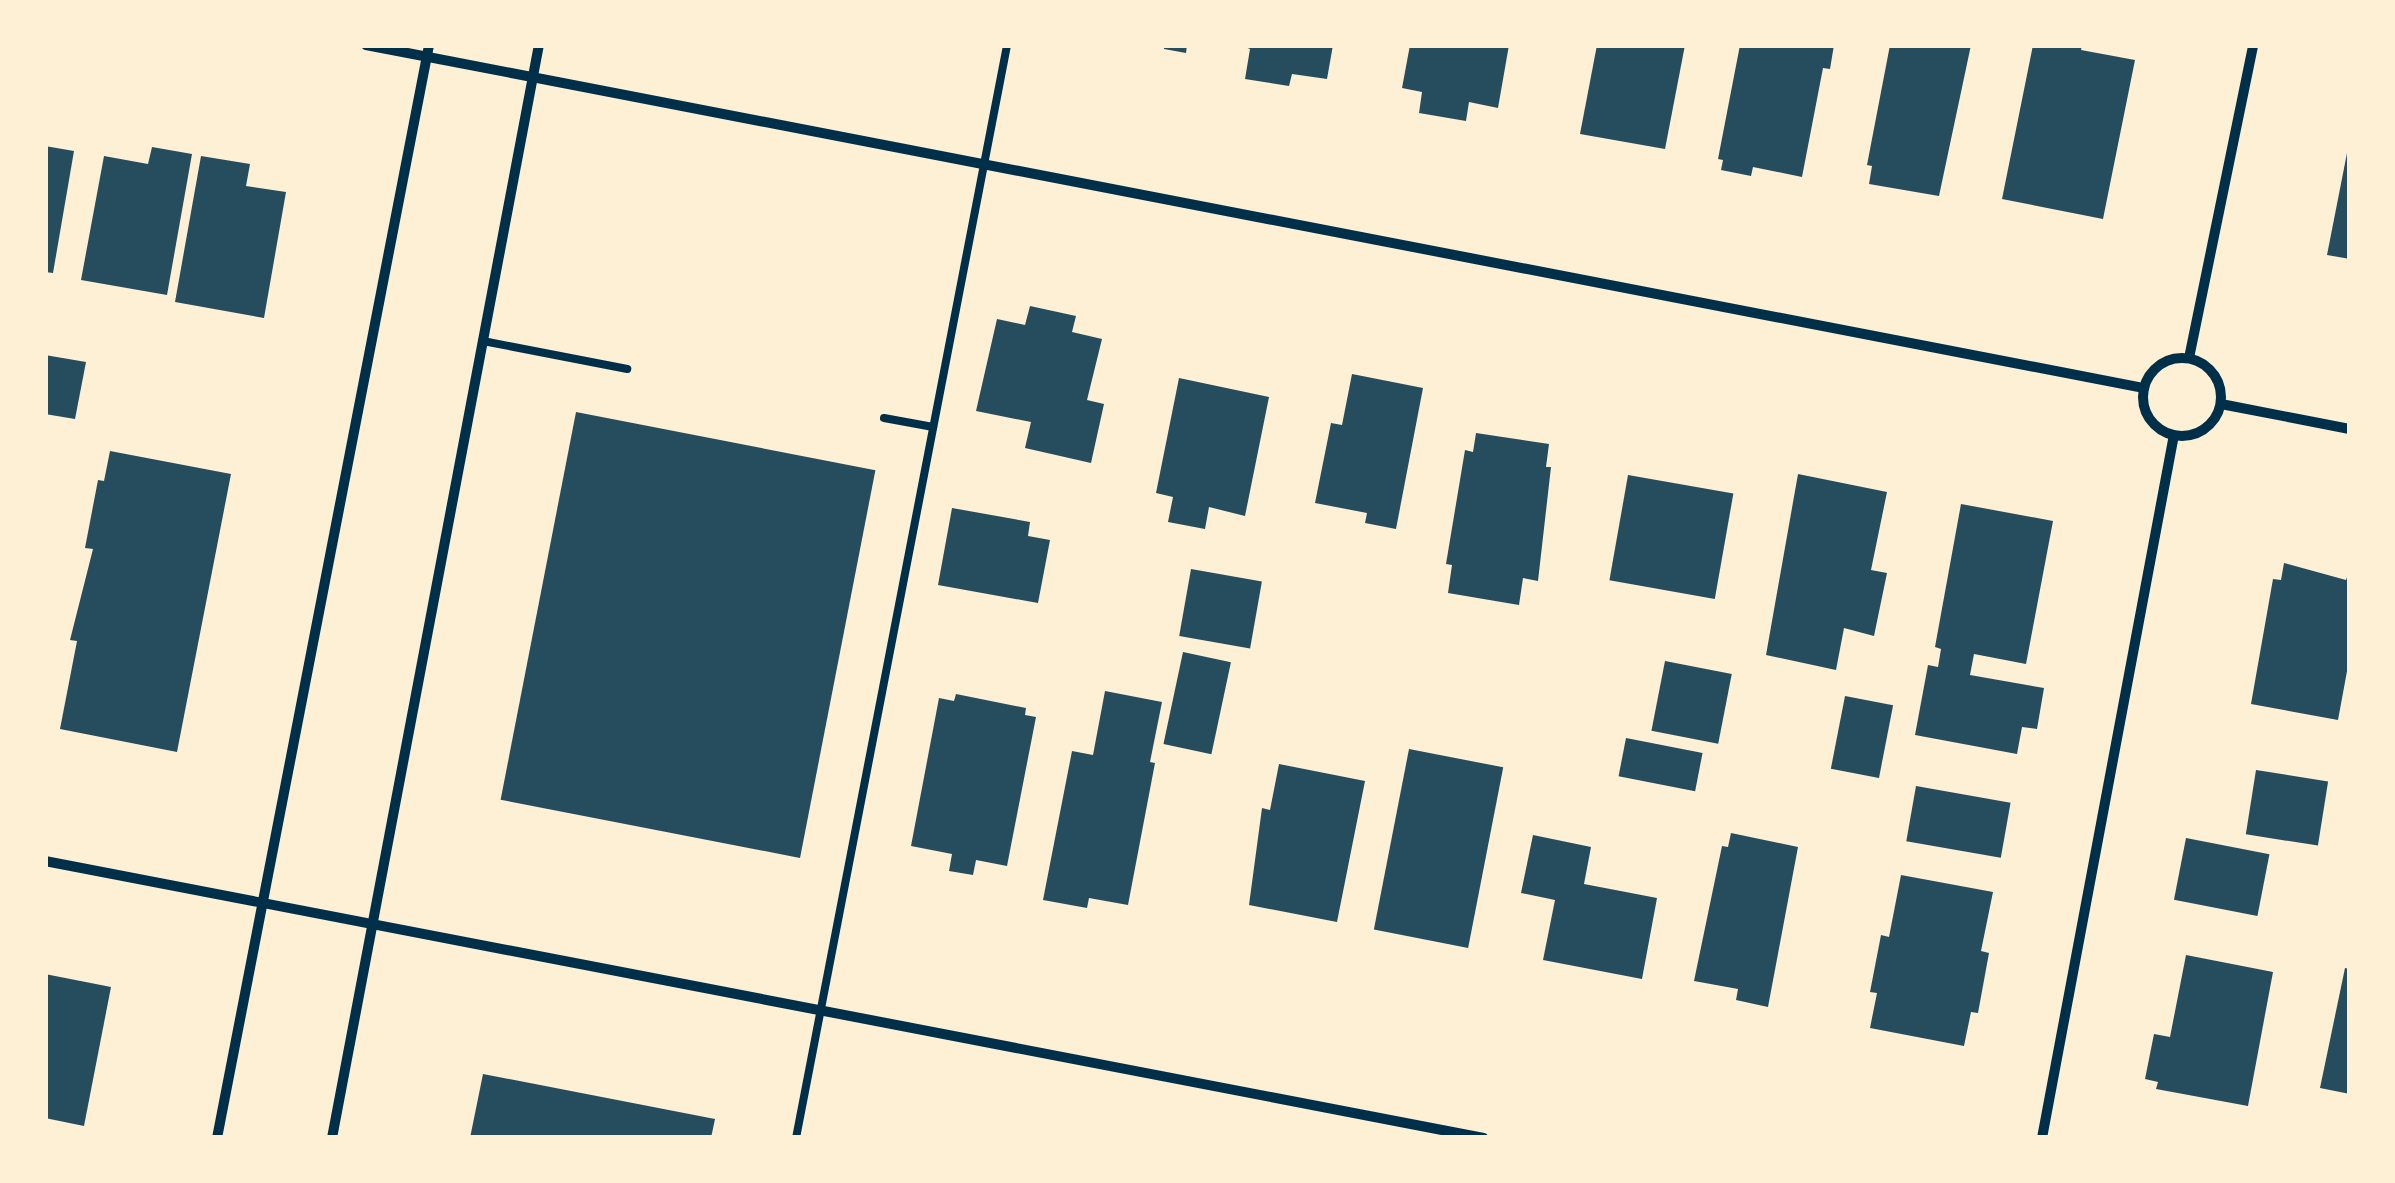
<!DOCTYPE html>
<style>
body{margin:0}
#map{position:relative;width:2395px;height:1183px;overflow:hidden;background:#fdf0d5;font-family:"Archivo Narrow",sans-serif}
div>[style]{position:absolute}
[style*='--x']{left:calc(var(--x)*1px);top:calc(var(--y)*1px);width:calc(var(--w)*1px);rotate:calc(var(--a)*1deg)}
.building>*{inset:0;background:#264d5e;transform-origin:0 0}
.service>*{height:8px;margin:-4px;padding:0 4px;transform-origin:4px;border-radius:4px;background:#003049}
.minor>*{height:10px;margin:-5px;padding:0 5px;transform-origin:5px;border-radius:5px;background:#003049}
.minor>.ring{margin:-5px;padding:0;box-sizing:content-box;background:none;border:10px solid #003049;border-radius:50%}
span{translate:-50% -50%;white-space:nowrap;text-align:center;line-height:1.15;-webkit-text-stroke:8px #fdf0d5;paint-order:stroke}
.frame{position:absolute;inset:0;border:48px solid #fdf0d5;pointer-events:none}
</style>
<div id="map">
<div class="building">
<i style="clip-path:polygon(1164px 45px,1187px 45px,1186px 53px,1164px 49px)"></i>
<i style="clip-path:polygon(1240px 45px,1333px 45px,1327px 79px,1292px 74px,1289px 86px,1245px 79px,1250px 49px)"></i>
<i style="clip-path:polygon(1410px 45px,1509px 45px,1498px 108px,1469px 102px,1466px 121px,1419px 113px,1422px 92px,1402px 88px)"></i>
<i style="clip-path:polygon(1597px 45px,1685px 45px,1665px 149px,1580px 134px)"></i>
<i style="clip-path:polygon(1740px 45px,1834px 45px,1830px 69px,1823px 68px,1802px 177px,1753px 167px,1751px 176px,1721px 170px,1723px 160px,1718px 159px)"></i>
<i style="clip-path:polygon(1890px 45px,1971px 45px,1939px 196px,1869px 184px,1872px 166px,1867px 165px)"></i>
<i style="clip-path:polygon(2033px 45px,2082px 45px,2081px 50px,2135px 60px,2103px 219px,2002px 199px)"></i>
<i style="clip-path:polygon(45px 146px,74px 151px,53px 273px,45px 272px)"></i>
<i style="clip-path:polygon(152px 147px,192px 154px,167px 295px,81px 280px,104px 156px,148px 164px)"></i>
<i style="clip-path:polygon(2348px 148px,2350px 148px,2350px 259px,2327px 255px)"></i>
<i style="clip-path:polygon(201px 156px,250px 164px,246px 186px,286px 192px,264px 318px,175px 302px)"></i>
<i style="clip-path:polygon(1030px 306px,1076px 316px,1072px 332px,1102px 339px,1087px 400px,1104px 404px,1091px 463px,1025px 448px,1031px 422px,976px 411px,997px 319px,1025px 325px)"></i>
<i style="clip-path:polygon(45px 355px,86px 362px,75px 419px,45px 414px)"></i>
<i style="clip-path:polygon(1352px 374px,1423px 388px,1396px 529px,1365px 523px,1367px 513px,1315px 503px,1331px 423px,1342px 425px)"></i>
<i style="clip-path:polygon(1179px 378px,1269px 397px,1245px 516px,1209px 507px,1205px 529px,1168px 522px,1173px 497px,1156px 493px)"></i>
<i style="left:576px;top:412px;width:305px;height:395px;rotate:11deg"></i>
<i style="clip-path:polygon(1476px 433px,1549px 444px,1546px 467px,1551px 467px,1538px 581px,1523px 578px,1519px 605px,1448px 593px,1452px 565px,1446px 564px,1465px 450px,1473px 452px)"></i>
<i style="clip-path:polygon(110px 451px,231px 474px,177px 752px,60px 729px,77px 641px,70px 640px,93px 549px,85px 548px,98px 480px,104px 481px)"></i>
<i style="clip-path:polygon(1798px 474px,1887px 492px,1871px 570px,1887px 573px,1874px 636px,1844px 628px,1836px 670px,1766px 655px)"></i>
<i style="left:1628px;top:475px;width:107px;height:107px;rotate:10deg"></i>
<i style="clip-path:polygon(1961px 504px,2053px 521px,2026px 664px,1974px 654px,1970px 675px,2044px 688px,2037px 729px,2022px 727px,2017px 754px,1915px 735px,1928px 665px,1938px 667px,1941px 649px,1935px 647px)"></i>
<i style="clip-path:polygon(952px 508px,1030px 522px,1028px 536px,1050px 540px,1038px 603px,938px 585px)"></i>
<i style="clip-path:polygon(2284px 563px,2346px 580px,2350px 569px,2350px 655px,2338px 720px,2251px 704px,2273px 579px,2281px 580px)"></i>
<i style="left:1191px;top:569px;width:72px;height:68px;rotate:10deg"></i>
<i style="left:1183px;top:652px;width:49px;height:94px;rotate:12deg"></i>
<i style="left:1665px;top:661px;width:68px;height:71px;rotate:11deg"></i>
<i style="clip-path:polygon(1105px 691px,1162px 702px,1150px 762px,1155px 763px,1128px 905px,1089px 898px,1087px 908px,1043px 900px,1072px 751px,1093px 755px)"></i>
<i style="clip-path:polygon(956px 694px,1026px 708px,1025px 715px,1036px 717px,1007px 866px,976px 860px,973px 875px,949px 871px,952px 854px,911px 846px,939px 698px,954px 701px)"></i>
<i style="left:1845px;top:696px;width:49px;height:74px;rotate:11deg"></i>
<i style="left:1626px;top:738px;width:78px;height:39px;rotate:11deg"></i>
<i style="left:1409px;top:749px;width:96px;height:184px;rotate:11deg"></i>
<i style="clip-path:polygon(1279px 764px,1365px 781px,1337px 922px,1249px 905px,1262px 808px,1270px 810px)"></i>
<i style="left:2256px;top:770px;width:73px;height:65px;rotate:9deg"></i>
<i style="left:1916px;top:786px;width:96px;height:56px;rotate:10deg"></i>
<i style="clip-path:polygon(1731px 833px,1798px 847px,1768px 1007px,1736px 1000px,1738px 989px,1694px 981px,1722px 846px,1728px 847px)"></i>
<i style="clip-path:polygon(1533px 835px,1591px 847px,1584px 884px,1657px 898px,1642px 979px,1543px 960px,1555px 900px,1521px 893px)"></i>
<i style="left:2186px;top:838px;width:85px;height:63px;rotate:11deg"></i>
<i style="clip-path:polygon(1901px 875px,1993px 892px,1981px 951px,1989px 953px,1978px 1013px,1971px 1012px,1964px 1046px,1870px 1028px,1877px 993px,1870px 992px,1881px 935px,1889px 937px)"></i>
<i style="clip-path:polygon(2186px 955px,2273px 972px,2248px 1106px,2156px 1089px,2158px 1082px,2145px 1079px,2154px 1034px,2170px 1037px)"></i>
<i style="clip-path:polygon(2345px 968px,2350px 969px,2350px 1094px,2320px 1088px)"></i>
<i style="clip-path:polygon(45px 974px,111px 987px,84px 1126px,45px 1118px)"></i>
<i style="clip-path:polygon(483px 1074px,715px 1119px,711px 1138px,470px 1138px)"></i>
</div>
<div class="service">
<i style="--x:483;--y:341;--w:147;--a:11"></i>
<i style="--x:884;--y:418;--w:50;--a:10.4"></i>
<i style="--x:796;--y:1138;--w:1113;--a:-79.07"></i>
</div>
<div class="minor">
<i style="--x:366;--y:45;--w:1811;--a:10.92"></i>
<i style="--x:2189;--y:358;--w:319;--a:-78.4"></i>
<i class="ring" style="left:2143px;top:358px;width:68px;height:68px"></i>
<i style="--x:2221;--y:404;--w:131;--a:11"></i>
<i style="--x:45;--y:861;--w:1465;--a:10.9"></i>
<i style="--x:217;--y:1138;--w:1113;--a:-79.02"></i>
<i style="--x:332;--y:1138;--w:1112;--a:-79.28"></i>
<i style="--x:2042;--y:1138;--w:715;--a:-79.37"></i>
</div>
<div class="frame"></div>
</div>
